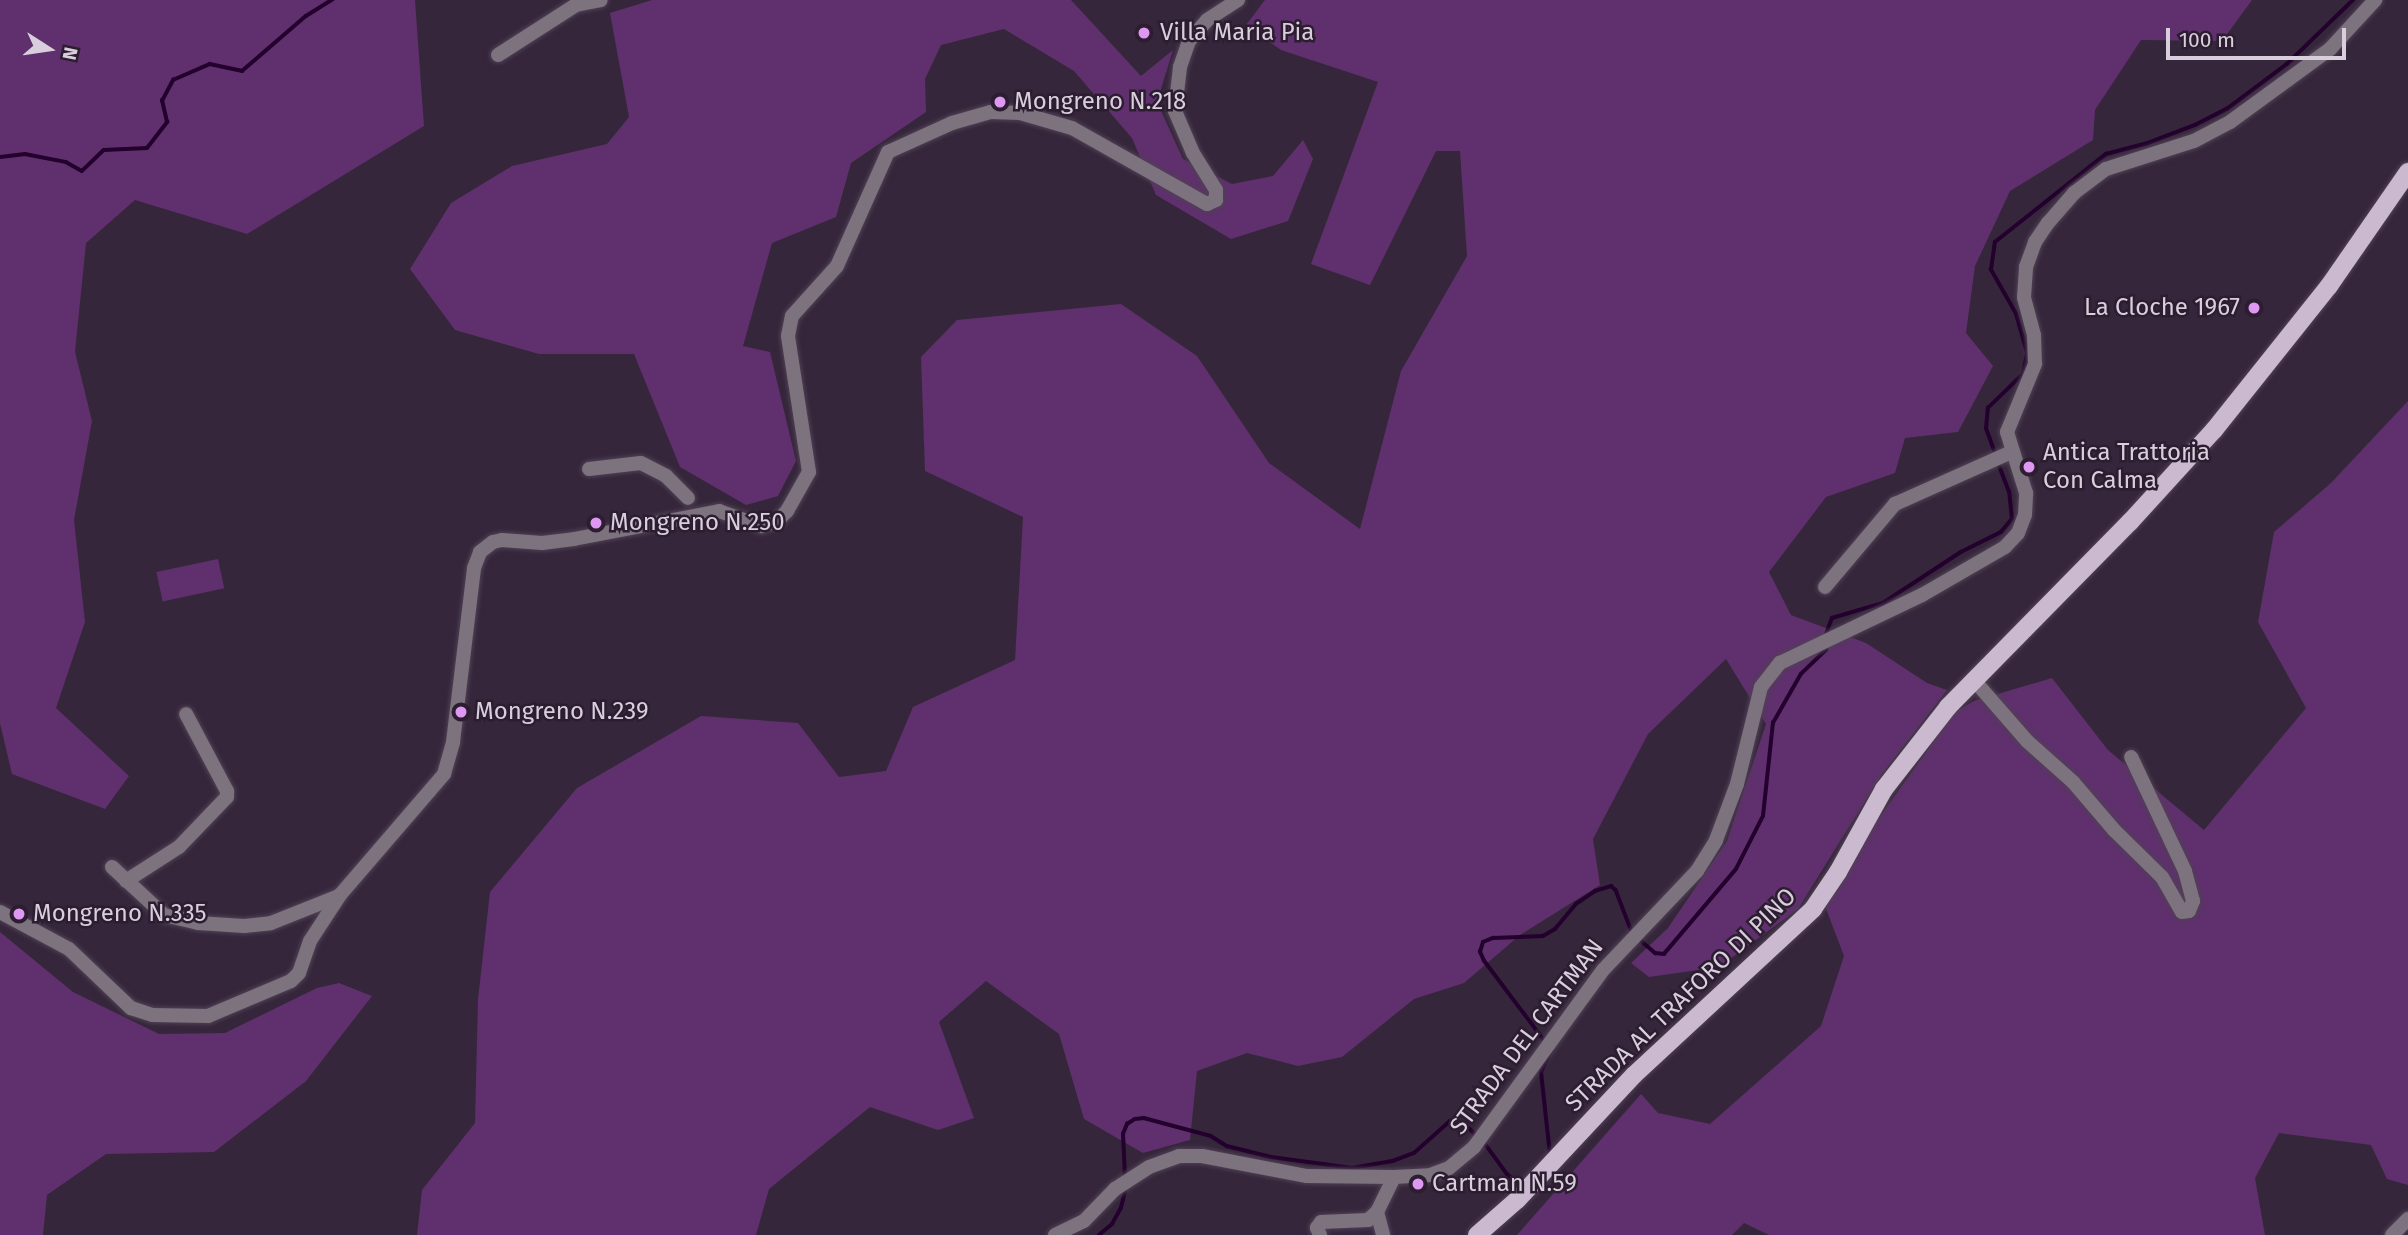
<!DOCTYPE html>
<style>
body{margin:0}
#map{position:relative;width:2408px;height:1235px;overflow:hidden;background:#36263b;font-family:"Fira Sans",sans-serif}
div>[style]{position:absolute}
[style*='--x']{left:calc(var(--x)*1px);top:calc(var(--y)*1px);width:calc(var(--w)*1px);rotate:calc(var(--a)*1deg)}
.green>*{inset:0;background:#5f306d;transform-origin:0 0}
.stream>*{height:3.5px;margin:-1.75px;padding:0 1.75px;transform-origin:1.75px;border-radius:1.75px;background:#23002d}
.roads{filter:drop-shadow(0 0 2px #504155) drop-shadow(0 0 2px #504155)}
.street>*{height:14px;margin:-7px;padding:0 7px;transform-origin:7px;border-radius:7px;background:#7c737e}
.primary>*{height:18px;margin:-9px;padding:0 9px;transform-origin:9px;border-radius:9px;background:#cab9cf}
.dots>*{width:19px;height:19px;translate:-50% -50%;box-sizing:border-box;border:4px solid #2c1d31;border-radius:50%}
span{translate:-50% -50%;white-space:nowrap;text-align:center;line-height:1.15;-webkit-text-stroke:5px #2c1d31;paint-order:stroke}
.poi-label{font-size:24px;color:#d9cfdc}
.left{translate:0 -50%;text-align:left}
.right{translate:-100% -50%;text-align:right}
.street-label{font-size:24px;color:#d9cfdc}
.north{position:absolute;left:14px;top:14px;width:70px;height:70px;-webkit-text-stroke:5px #2c1d31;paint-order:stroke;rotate:102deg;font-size:19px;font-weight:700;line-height:28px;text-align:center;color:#d9cfdc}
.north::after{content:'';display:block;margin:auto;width:24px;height:32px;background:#d9cfdc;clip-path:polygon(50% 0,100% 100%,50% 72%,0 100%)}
.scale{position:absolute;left:2166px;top:28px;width:180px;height:32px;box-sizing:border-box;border:4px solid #d9cfdc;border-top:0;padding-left:9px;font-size:21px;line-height:24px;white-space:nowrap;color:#d9cfdc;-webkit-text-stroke:5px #2c1d31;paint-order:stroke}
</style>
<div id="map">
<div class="green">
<i style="clip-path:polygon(0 0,415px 0,424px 126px,247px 234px,135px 200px,86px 243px,75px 352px,92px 421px,74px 520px,85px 622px,56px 708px,129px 776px,105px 809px,12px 774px,0 723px)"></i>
<i style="clip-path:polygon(652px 0,1071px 0,1141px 76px,1173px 50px,1157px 102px,1183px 159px,1232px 184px,1273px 176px,1303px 140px,1313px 159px,1288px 221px,1231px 239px,1156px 195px,1132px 138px,1074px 71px,1004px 29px,941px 45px,925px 79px,926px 112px,851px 163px,836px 217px,772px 243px,743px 346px,770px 352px,796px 461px,778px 496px,746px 505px,680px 467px,634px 354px,539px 354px,455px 330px,410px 269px,451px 203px,512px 166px,607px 144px,629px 117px,610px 13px)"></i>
<i style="clip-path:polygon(1265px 0,2252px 0,2222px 41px,2141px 40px,2095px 110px,2093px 140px,2010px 191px,1975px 266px,1966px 333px,1993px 366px,1958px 432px,1905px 438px,1895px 473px,1826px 497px,1769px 572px,1791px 615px,1866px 643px,1927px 683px,1947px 690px,1882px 774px,1798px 909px,1719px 967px,1649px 977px,1631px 963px,1668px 928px,1727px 841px,1766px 724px,1726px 659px,1648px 734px,1593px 839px,1600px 885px,1520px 935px,1464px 983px,1414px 999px,1342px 1057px,1298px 1066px,1247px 1053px,1197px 1071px,1190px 1140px,1143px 1153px,1084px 1119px,1059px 1034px,986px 981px,939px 1022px,974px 1118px,938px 1130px,870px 1107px,769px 1189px,756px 1235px,417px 1235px,422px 1190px,475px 1123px,478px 999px,490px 892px,577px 788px,701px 716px,798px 723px,839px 777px,886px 771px,913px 707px,1015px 660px,1023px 517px,925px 471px,921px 357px,957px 320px,1121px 304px,1197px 356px,1269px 463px,1360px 529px,1401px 371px,1467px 256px,1460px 151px,1436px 151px,1370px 285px,1311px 264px,1378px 82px,1281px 50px,1246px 25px)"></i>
<i style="clip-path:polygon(2408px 401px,2408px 1185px,2387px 1179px,2371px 1145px,2279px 1133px,2255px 1178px,2265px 1235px,1769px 1235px,1744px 1223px,1732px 1235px,1517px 1235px,1641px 1094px,1658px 1113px,1710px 1124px,1821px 1026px,1844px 956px,1825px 906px,1866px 836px,1955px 712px,1974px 701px,2052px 678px,2108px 750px,2204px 830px,2306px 708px,2258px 622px,2274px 532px,2331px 483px)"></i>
<i style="left:218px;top:559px;width:30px;height:63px;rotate:78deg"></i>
<i style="clip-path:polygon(0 932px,73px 992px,159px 1034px,225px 1033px,317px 988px,339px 983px,372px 996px,306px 1081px,214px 1152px,106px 1154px,47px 1195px,43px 1235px,0 1235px)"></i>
</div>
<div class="stream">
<i style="--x:0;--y:157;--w:25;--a:-7"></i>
<i style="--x:25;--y:154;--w:42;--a:11"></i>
<i style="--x:66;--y:162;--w:18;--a:29"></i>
<i style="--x:82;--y:171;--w:30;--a:-44"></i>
<i style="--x:104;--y:150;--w:43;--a:-2.7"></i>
<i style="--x:147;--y:148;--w:33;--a:-52"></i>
<i style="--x:167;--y:122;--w:22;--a:-103"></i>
<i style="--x:162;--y:101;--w:24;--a:-62"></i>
<i style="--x:173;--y:80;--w:40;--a:-23.4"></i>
<i style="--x:210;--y:64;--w:33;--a:12"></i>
<i style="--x:242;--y:71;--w:84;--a:-40.7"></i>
<i style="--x:306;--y:16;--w:31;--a:-32"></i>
<i style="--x:1996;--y:456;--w:29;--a:-110"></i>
<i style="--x:1986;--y:429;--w:21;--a:-85"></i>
<i style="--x:1988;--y:408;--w:49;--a:-44.2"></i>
<i style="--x:2023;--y:374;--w:21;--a:-79"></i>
<i style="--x:2027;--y:353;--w:41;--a:-105.8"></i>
<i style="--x:2016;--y:314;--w:51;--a:-119.6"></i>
<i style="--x:1991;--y:270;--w:28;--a:-82"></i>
<i style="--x:1995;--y:242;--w:142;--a:-38.4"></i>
<i style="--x:2106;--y:154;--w:43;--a:-14.7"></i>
<i style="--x:2148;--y:143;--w:50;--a:-21"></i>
<i style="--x:2195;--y:125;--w:36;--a:-27"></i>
<i style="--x:2227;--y:109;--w:75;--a:-36.9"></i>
<i style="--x:2287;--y:64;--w:92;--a:-44.1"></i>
<i style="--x:1825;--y:637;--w:20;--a:-70"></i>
<i style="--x:1832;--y:618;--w:53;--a:-16.4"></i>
<i style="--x:1883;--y:603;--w:93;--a:-33.2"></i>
<i style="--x:1961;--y:552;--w:45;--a:-26.6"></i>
<i style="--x:2001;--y:532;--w:17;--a:-50"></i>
<i style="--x:2012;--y:519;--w:27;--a:-96"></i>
<i style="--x:2009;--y:492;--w:31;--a:-111"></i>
<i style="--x:1638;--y:938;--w:23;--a:41"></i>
<i style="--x:1655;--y:953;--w:9;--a:6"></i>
<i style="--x:1664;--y:954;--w:111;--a:-49.7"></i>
<i style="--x:1736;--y:869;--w:59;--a:-63"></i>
<i style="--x:1763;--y:816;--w:94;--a:-83.9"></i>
<i style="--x:1773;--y:723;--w:56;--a:-60.3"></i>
<i style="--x:1801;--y:674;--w:35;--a:-44"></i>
<i style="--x:1826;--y:650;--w:6;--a:-90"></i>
<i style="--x:1545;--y:1042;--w:101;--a:-127"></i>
<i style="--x:1484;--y:961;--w:10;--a:-114"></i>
<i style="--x:1480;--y:952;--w:10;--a:-73"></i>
<i style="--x:1483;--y:942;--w:11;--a:-22"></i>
<i style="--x:1493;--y:938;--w:50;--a:-2.3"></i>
<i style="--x:1543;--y:936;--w:14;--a:-30"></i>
<i style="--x:1555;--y:929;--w:33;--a:-50"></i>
<i style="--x:1576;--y:904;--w:23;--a:-34"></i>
<i style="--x:1595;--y:891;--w:17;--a:-17"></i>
<i style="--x:1611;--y:886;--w:6;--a:39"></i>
<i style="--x:1616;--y:890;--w:45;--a:69.1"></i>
<i style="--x:1484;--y:1142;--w:39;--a:54"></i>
<i style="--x:1507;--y:1174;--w:15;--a:37"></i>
<i style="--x:1519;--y:1183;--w:8;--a:-23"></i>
<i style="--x:1550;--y:1155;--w:83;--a:-96.2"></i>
<i style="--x:1541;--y:1072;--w:23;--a:-65"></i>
<i style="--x:1125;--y:1176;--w:42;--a:-92.7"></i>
<i style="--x:1123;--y:1134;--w:11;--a:-68"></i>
<i style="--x:1127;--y:1124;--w:9;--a:-32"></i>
<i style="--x:1135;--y:1119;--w:9;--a:-6"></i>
<i style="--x:1144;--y:1118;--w:69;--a:15"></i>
<i style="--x:1211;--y:1136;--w:19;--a:32"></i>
<i style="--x:1227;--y:1146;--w:45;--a:14"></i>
<i style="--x:1271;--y:1157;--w:82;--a:7.7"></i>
<i style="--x:1352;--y:1168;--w:42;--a:-9.7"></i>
<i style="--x:1393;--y:1161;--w:22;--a:-21"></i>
<i style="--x:1414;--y:1153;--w:48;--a:-41.6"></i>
<i style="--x:1450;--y:1121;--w:15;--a:11"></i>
<i style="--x:1465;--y:1124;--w:18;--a:45"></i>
<i style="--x:1099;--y:1235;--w:17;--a:-40"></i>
<i style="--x:1112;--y:1224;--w:18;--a:-61"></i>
<i style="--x:1121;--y:1208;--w:22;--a:-77"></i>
</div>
<div class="roads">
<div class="street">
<i style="--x:498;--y:55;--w:93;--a:-32.7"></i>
<i style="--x:576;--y:5;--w:25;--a:-11"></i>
<i style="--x:589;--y:469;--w:52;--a:-6.6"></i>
<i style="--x:641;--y:463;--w:28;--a:27"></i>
<i style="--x:666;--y:476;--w:31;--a:45"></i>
<i style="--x:1825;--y:587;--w:109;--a:-49.9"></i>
<i style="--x:1895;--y:504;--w:127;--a:-24.1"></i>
<i style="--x:1973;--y:679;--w:82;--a:48.9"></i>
<i style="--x:2027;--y:741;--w:62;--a:41.7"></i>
<i style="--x:2073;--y:782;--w:63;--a:49.5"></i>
<i style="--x:2114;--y:830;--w:67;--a:44.4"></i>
<i style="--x:2162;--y:877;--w:40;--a:60.3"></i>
<i style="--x:2182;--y:912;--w:7;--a:-8"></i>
<i style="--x:2189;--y:911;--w:11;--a:-68"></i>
<i style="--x:2193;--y:901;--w:31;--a:-105"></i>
<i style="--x:2185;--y:871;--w:126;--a:-115.3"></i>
<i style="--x:112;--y:867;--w:71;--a:42.7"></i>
<i style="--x:164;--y:915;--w:35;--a:13"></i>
<i style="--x:198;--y:923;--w:46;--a:3.7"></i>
<i style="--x:244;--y:926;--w:27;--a:-6"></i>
<i style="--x:271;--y:923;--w:73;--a:-21.7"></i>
<i style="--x:126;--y:881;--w:63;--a:-32.7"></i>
<i style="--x:179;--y:847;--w:69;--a:-46.2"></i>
<i style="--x:227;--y:797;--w:6;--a:-90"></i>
<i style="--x:227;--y:791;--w:87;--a:-118"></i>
<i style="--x:0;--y:912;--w:78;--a:28.2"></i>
<i style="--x:69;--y:949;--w:86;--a:43.6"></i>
<i style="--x:131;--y:1008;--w:22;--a:18"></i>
<i style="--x:152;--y:1015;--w:56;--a:1"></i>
<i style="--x:208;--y:1016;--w:90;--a:-22.9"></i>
<i style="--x:291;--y:981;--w:11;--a:-45"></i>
<i style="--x:299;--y:973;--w:34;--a:-71"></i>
<i style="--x:310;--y:941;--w:55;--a:-56.9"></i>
<i style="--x:340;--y:895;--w:160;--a:-49.3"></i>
<i style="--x:444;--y:774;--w:33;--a:-74"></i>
<i style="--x:453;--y:742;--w:175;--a:-83.1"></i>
<i style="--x:474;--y:568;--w:17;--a:-69"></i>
<i style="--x:480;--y:552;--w:16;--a:-38"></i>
<i style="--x:493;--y:542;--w:9;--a:-13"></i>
<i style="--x:502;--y:540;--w:40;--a:4.3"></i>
<i style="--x:542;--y:543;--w:32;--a:-7"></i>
<i style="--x:574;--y:539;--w:148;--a:-10.9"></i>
<i style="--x:719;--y:511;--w:45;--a:19.7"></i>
<i style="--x:761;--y:526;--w:17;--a:-17"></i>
<i style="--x:777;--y:521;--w:14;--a:-45"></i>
<i style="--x:787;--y:511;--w:45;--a:-60.6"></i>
<i style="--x:809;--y:472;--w:138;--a:-98.8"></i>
<i style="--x:788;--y:336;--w:20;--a:-79"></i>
<i style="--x:792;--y:316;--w:67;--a:-48"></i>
<i style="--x:837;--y:266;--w:125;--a:-65.9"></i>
<i style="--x:888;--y:152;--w:70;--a:-24.4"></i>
<i style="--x:952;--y:123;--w:41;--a:-15.8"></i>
<i style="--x:991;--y:112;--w:29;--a:2"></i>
<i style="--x:1020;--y:113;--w:54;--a:16.1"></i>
<i style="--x:1072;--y:128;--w:155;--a:29.4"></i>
<i style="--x:1207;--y:204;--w:10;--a:-24"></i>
<i style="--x:1216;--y:200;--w:10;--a:-90"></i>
<i style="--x:1216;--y:190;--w:44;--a:-121.9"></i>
<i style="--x:1193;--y:153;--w:46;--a:-113.2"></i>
<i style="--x:1175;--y:111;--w:44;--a:-83.5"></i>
<i style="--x:1180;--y:67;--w:28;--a:-71"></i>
<i style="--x:1189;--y:41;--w:28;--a:-49"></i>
<i style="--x:1207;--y:20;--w:37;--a:-33"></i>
<i style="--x:1377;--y:1212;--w:24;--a:75"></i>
<i style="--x:1055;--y:1235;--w:32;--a:-26"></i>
<i style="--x:1084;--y:1221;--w:45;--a:-45.9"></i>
<i style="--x:1115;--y:1189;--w:40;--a:-32.9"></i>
<i style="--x:1149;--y:1167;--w:32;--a:-20"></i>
<i style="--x:1179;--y:1156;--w:23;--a:0"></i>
<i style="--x:1202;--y:1156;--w:107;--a:10.8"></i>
<i style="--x:1307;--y:1176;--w:87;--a:0.7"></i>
<i style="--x:1394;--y:1177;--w:36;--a:-3"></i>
<i style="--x:1430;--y:1175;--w:20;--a:-20"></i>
<i style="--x:1449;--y:1168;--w:33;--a:-40"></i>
<i style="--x:1474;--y:1147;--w:220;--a:-53.9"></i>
<i style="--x:1604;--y:969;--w:135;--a:-46.5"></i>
<i style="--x:1697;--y:871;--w:36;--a:-58"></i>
<i style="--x:1716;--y:840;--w:60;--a:-69.4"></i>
<i style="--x:1737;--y:784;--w:100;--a:-76.1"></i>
<i style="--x:1761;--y:687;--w:31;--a:-52"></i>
<i style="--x:1780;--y:663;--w:157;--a:-25.6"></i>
<i style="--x:1922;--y:595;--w:96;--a:-30"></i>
<i style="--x:2005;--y:547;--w:19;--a:-47"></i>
<i style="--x:2018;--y:533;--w:19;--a:-69"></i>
<i style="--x:2025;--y:515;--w:22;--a:-87"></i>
<i style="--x:2026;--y:493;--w:64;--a:-107.3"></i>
<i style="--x:2007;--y:432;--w:74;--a:-67.6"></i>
<i style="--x:2035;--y:364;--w:29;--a:-92"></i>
<i style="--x:2034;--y:335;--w:39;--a:-105"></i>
<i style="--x:2024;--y:297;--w:30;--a:-86"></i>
<i style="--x:2026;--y:267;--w:27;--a:-70"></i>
<i style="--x:2035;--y:242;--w:23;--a:-56"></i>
<i style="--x:2048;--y:223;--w:40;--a:-49"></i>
<i style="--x:2074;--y:193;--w:40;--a:-37"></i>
<i style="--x:2106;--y:169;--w:92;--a:-17.7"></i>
<i style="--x:2194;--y:141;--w:41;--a:-27.8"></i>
<i style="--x:2230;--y:122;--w:124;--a:-36.1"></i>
<i style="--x:2330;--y:49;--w:67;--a:-47.4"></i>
<i style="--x:1320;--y:1235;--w:8;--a:-113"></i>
<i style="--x:1317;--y:1228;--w:7;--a:-56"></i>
<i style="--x:1321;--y:1222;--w:47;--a:-2.4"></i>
<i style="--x:1368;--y:1220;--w:12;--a:-42"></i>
<i style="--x:1377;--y:1212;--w:39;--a:-64"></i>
<i style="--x:2392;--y:1235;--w:23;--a:-45"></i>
</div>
<div class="primary">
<i style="--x:1477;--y:1235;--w:53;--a:-41.2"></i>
<i style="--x:1517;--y:1200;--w:171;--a:-46.9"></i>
<i style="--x:1634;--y:1075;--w:244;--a:-42.8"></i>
<i style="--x:1813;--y:909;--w:45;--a:-56"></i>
<i style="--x:1838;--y:872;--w:95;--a:-61"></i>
<i style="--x:1884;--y:789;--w:104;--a:-52"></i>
<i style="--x:1948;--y:707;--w:260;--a:-45.5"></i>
<i style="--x:2130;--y:522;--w:125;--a:-47.6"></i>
<i style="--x:2214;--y:430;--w:184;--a:-51.4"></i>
<i style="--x:2329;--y:286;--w:139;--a:-55.3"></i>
</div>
</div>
<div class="dots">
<i style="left:1144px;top:33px;background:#de98f2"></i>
<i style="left:1000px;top:102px;background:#de98f2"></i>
<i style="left:2254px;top:308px;background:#de98f2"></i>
<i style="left:2029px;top:467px;background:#de98f2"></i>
<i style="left:596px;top:523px;background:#de98f2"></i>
<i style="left:461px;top:712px;background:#de98f2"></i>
<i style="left:19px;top:914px;background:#de98f2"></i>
<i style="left:1418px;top:1184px;background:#de98f2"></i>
</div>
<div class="poi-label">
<span class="left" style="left:1160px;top:33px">Villa Maria Pia</span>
<span class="left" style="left:1014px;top:102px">Mongreno N.218</span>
<span class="right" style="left:2240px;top:308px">La Cloche 1967</span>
<span class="left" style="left:2043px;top:467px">Antica Trattoria<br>Con Calma</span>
<span class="left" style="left:610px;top:523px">Mongreno N.250</span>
<span class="left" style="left:475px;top:712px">Mongreno N.239</span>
<span class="left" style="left:33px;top:914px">Mongreno N.335</span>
<span class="left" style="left:1432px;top:1184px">Cartman N.59</span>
</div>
<div class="street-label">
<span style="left:1681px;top:1000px;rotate:-44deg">STRADA AL TRAFORO DI PINO</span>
<span style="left:1527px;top:1037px;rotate:-53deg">STRADA DEL CARTMAN</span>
</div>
<div class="north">N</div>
<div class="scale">100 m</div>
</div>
